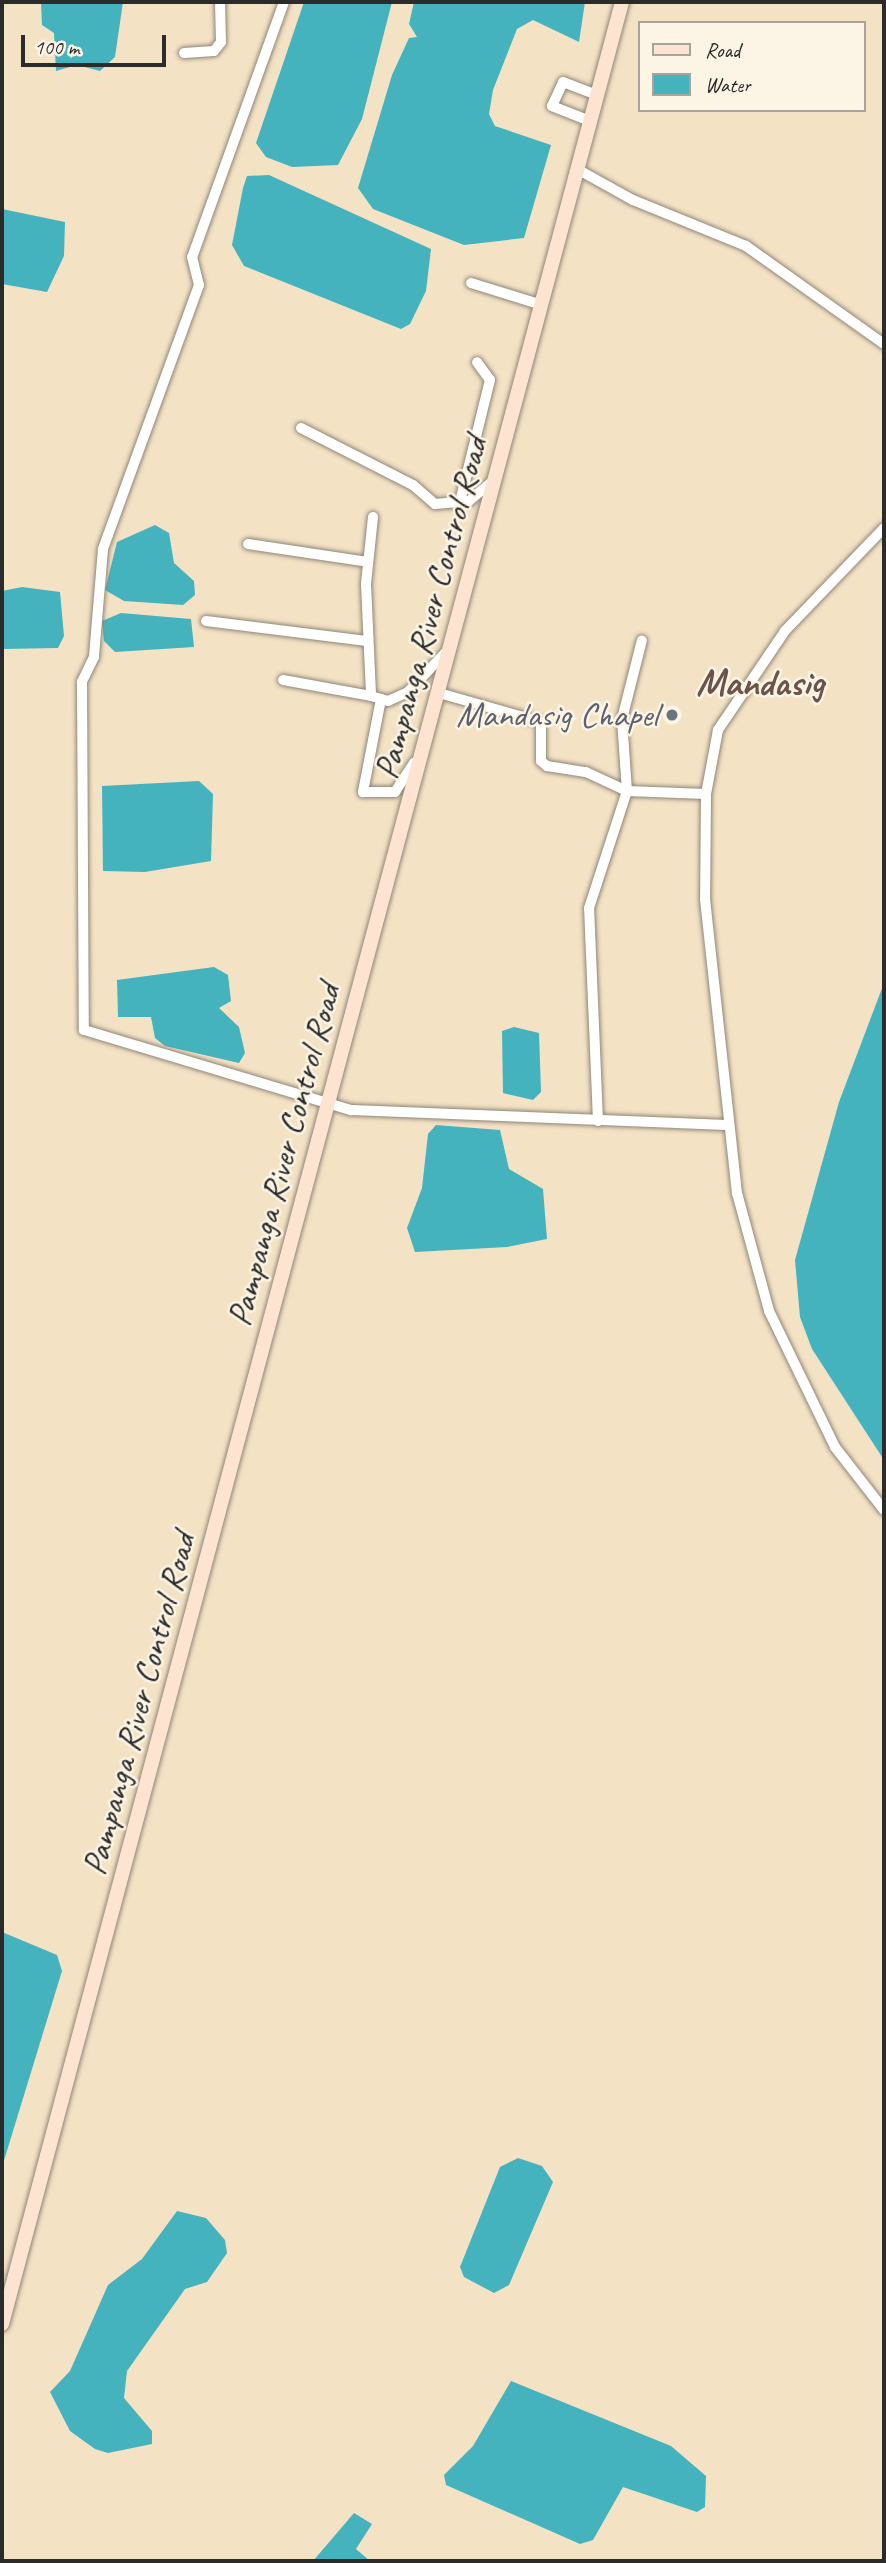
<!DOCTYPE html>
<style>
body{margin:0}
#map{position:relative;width:886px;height:2563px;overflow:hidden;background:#f4e2c5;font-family:Caveat,sans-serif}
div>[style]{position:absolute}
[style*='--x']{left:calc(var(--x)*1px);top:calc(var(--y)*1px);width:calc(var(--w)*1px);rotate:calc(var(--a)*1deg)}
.water>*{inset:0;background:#44b3bd}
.roads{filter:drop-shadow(0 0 2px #908678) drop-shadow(0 0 2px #908678)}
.street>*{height:10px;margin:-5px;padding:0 5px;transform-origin:5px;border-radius:5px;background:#fff}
.secondary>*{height:14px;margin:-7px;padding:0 7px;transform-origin:7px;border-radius:7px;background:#fde4d1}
.dots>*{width:19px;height:19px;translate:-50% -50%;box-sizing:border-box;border:4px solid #fcf5e5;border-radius:50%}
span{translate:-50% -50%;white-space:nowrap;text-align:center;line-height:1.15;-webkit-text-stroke:5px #fcf5e5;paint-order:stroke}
.street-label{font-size:35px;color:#2b2b2b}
.worship-label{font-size:35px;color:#5b616d}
.right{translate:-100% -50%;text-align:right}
.quarter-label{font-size:38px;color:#6c534c;font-weight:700}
.frame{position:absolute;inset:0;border:4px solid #2b2b2b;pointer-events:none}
.legend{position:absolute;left:638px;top:21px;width:228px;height:91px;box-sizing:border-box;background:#fcf5e5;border:2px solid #a8a49b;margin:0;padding:9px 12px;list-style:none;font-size:21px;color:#2b2b2b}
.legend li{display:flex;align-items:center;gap:14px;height:35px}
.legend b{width:35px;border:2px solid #a8a49b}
.scale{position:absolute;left:21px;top:35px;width:145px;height:32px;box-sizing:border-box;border:4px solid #2b2b2b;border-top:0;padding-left:9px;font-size:21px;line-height:24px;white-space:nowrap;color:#2b2b2b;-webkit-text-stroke:5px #fcf5e5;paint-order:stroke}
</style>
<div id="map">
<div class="water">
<i style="clip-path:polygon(41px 2px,123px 2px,115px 57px,100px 71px,77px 65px,56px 71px,54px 33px,42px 25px)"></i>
<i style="clip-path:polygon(304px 2px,392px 2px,362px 119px,338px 165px,292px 167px,266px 157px,256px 143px)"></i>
<i style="clip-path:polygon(414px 2px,585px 2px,579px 42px,533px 20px,517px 29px,493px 90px,489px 114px,495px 126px,551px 145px,524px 238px,464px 245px,373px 209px,358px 188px,392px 75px,409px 38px,417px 37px,409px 24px)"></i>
<i style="clip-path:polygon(269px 175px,431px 249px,426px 291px,410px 324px,401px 329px,244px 266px,232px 245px,243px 188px,247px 176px)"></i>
<i style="clip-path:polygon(2px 209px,65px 222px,64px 256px,47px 292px,2px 284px)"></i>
<i style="clip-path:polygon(155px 525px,169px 533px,174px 563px,194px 581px,195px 595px,183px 605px,124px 601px,105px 590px,117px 542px)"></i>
<i style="clip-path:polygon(22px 587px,60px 592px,64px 636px,58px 648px,2px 649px,2px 591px)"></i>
<i style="clip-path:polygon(121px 613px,191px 619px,194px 647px,115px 652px,104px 641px,102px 621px)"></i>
<i style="clip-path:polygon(199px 781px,213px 794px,211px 861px,145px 872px,103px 871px,102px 786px)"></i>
<i style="clip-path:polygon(214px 967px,228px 975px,231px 1001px,219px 1008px,239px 1027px,245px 1053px,239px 1063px,165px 1046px,155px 1038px,151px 1017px,118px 1017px,117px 980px)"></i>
<i style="clip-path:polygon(884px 983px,884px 1460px,812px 1349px,800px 1317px,795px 1260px,839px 1102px)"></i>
<i style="clip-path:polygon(514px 1027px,539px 1033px,541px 1092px,533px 1100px,503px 1093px,502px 1031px)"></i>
<i style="clip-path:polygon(436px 1125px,500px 1130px,509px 1169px,543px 1189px,547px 1239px,507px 1247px,415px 1252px,407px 1228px,422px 1188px,428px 1134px)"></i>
<i style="clip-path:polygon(2px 1932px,57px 1955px,62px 1971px,2px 2167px)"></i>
<i style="clip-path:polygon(518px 2158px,542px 2166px,553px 2182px,509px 2285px,494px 2293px,464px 2277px,460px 2267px,500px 2167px)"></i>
<i style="clip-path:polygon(177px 2211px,206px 2218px,225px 2240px,227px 2253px,207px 2282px,185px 2289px,127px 2371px,124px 2398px,152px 2431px,152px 2444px,108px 2453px,95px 2449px,70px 2431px,50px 2392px,70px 2371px,108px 2285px,142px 2259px)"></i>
<i style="clip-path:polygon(511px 2381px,671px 2446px,706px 2476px,705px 2507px,697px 2512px,623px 2487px,593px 2540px,580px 2544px,446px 2485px,444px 2475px,473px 2446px)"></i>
<i style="clip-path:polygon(354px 2513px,372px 2524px,356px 2549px,370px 2561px,313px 2561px)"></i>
</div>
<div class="roads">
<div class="street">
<i style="--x:284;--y:2;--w:271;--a:109.8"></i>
<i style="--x:192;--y:257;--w:29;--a:76"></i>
<i style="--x:199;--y:285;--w:281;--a:110"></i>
<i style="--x:103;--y:549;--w:108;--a:94.8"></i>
<i style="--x:94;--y:657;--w:28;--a:116"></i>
<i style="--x:82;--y:682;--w:348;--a:89.7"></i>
<i style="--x:84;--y:1030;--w:279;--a:16.7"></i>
<i style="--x:351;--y:1110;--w:377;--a:2.3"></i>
<i style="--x:184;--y:53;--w:30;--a:-4"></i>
<i style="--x:214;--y:51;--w:11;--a:-52"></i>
<i style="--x:221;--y:42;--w:40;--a:-91.4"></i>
<i style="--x:590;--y:121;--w:41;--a:-158.5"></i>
<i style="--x:552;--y:106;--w:26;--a:-65"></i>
<i style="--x:563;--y:82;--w:36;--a:21"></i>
<i style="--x:577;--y:169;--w:64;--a:29"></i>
<i style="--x:633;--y:200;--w:122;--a:22.2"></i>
<i style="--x:746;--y:246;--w:169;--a:35.4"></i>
<i style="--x:471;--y:283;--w:74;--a:17.2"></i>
<i style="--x:301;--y:428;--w:126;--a:27"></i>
<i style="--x:413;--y:485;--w:29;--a:41"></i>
<i style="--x:435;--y:504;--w:34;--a:-5"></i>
<i style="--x:469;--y:501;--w:35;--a:-40"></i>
<i style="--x:459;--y:506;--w:130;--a:-76.2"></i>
<i style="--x:490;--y:380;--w:22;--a:-126"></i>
<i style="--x:373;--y:517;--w:67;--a:96"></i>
<i style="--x:366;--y:584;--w:112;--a:87.4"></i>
<i style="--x:371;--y:696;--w:18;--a:16"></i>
<i style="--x:388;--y:701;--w:22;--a:-24"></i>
<i style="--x:408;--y:692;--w:55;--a:-46.5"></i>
<i style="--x:884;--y:528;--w:143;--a:133.9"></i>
<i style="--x:785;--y:631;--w:120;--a:124.1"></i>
<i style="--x:718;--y:730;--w:65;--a:100.6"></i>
<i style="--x:706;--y:794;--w:105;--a:90.5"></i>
<i style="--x:705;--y:899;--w:296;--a:83.8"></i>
<i style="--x:737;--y:1193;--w:122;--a:74.8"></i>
<i style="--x:769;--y:1311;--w:151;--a:64.1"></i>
<i style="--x:835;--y:1447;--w:80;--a:52.1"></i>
<i style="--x:248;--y:544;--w:121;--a:8.5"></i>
<i style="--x:206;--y:621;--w:162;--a:7.1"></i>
<i style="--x:283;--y:680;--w:89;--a:10.3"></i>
<i style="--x:439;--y:693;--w:106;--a:15.9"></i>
<i style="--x:541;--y:722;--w:39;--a:90"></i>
<i style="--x:541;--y:761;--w:8;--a:40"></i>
<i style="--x:547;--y:766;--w:39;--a:9"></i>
<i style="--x:586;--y:772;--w:45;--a:24.9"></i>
<i style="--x:627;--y:791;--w:79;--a:2.2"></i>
<i style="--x:381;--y:699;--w:95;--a:101"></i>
<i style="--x:363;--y:792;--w:32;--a:0"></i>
<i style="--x:395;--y:792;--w:35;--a:-57"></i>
<i style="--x:598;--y:1121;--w:213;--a:-92.4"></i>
<i style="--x:589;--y:908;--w:123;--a:-72"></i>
<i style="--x:627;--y:791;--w:72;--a:-94"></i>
<i style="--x:622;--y:719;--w:81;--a:-75.8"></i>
</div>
<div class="secondary">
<i style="--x:2;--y:2324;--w:2403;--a:-75.05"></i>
</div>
</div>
<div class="dots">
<i style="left:672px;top:715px;background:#6b7280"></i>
</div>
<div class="street-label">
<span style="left:431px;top:608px;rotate:-75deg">Pampanga River Control Road</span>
<span style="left:284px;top:1155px;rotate:-75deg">Pampanga River Control Road</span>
<span style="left:139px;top:1704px;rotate:-75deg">Pampanga River Control Road</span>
</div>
<div class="worship-label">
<span class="right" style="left:658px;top:715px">Mandasig Chapel</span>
</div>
<div class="quarter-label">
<span style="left:760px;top:683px">Mandasig</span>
</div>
<div class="frame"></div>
<ul class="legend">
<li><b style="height:9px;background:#fde4d1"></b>Road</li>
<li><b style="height:19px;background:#44b3bd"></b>Water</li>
</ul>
<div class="scale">100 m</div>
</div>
